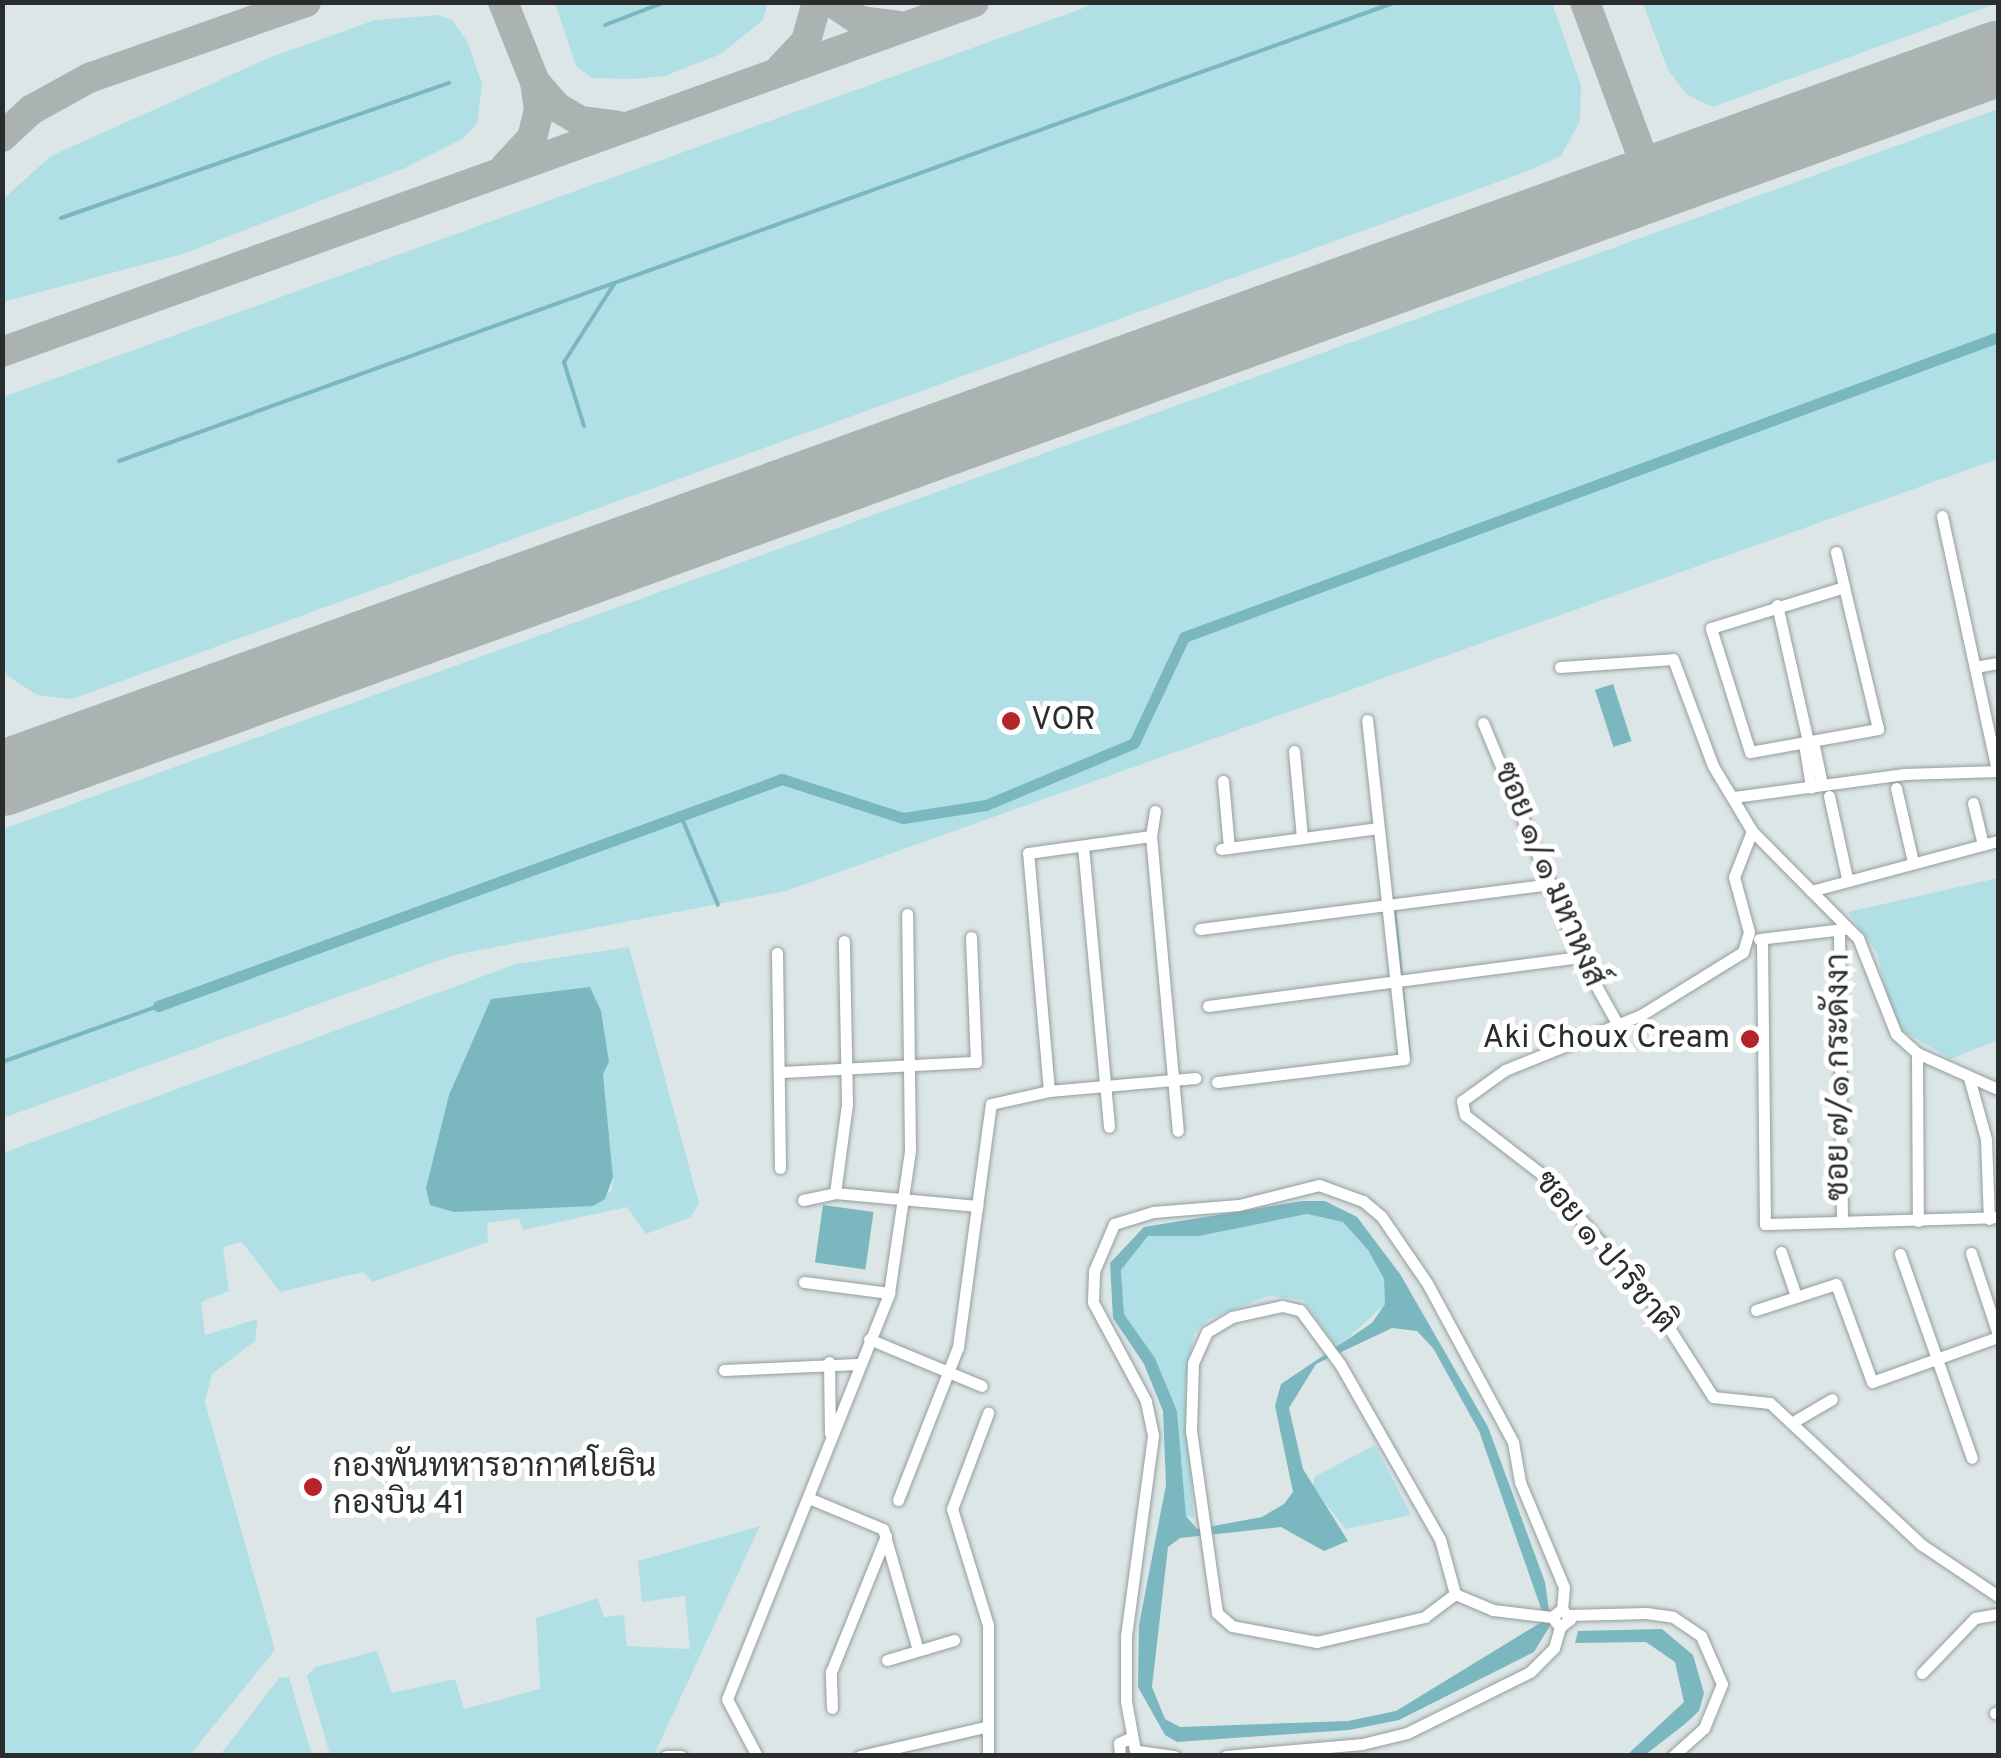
<!DOCTYPE html>
<meta charset="utf-8">
<style>
body{margin:0}
#map{position:relative;width:2001px;height:1758px;overflow:hidden;background:#dde6e7;font-family:Overpass,Sarabun,sans-serif}
div>[style]{position:absolute}
[style*='--x']{left:calc(var(--x)*1px);top:calc(var(--y)*1px);width:calc(var(--w)*1px);rotate:calc(var(--a)*1deg)}
.green>*{inset:0;background:#b0e0e6}
.water>*{inset:0;background:#7ab7be;transform-origin:0 0}
.stream>*{height:4px;margin:-2px;padding:0 2px;transform-origin:2px;border-radius:2px;background:#7ab7be}
.canal>*{height:11px;margin:-5.5px;padding:0 5.5px;transform-origin:5.5px;border-radius:5.5px;background:#7ab7be}
.taxiway>*{height:30px;margin:-15px;padding:0 15px;transform-origin:15px;border-radius:15px;background:#aab2b2}
.runway>*{height:75px;margin:-37.5px;padding:0 37.5px;transform-origin:37.5px;border-radius:37.5px;background:#aab2b2}
.roads{filter:drop-shadow(0 0 2px #949d9d) drop-shadow(0 0 2px #949d9d)}
.street>*{height:11px;margin:-5.5px;padding:0 5.5px;transform-origin:5.5px;border-radius:5.5px;background:#fff}
.dots>*{width:28px;height:28px;translate:-50% -50%;box-sizing:border-box;border:5px solid #fff;border-radius:50%}
span{translate:-50% -50%;white-space:nowrap;text-align:center;line-height:1.15;-webkit-text-stroke:10px #fff;paint-order:stroke}
.poi-label{font-size:32px;color:#292d2d}
.left{translate:0 -50%;text-align:left}
.right{translate:-100% -50%;text-align:right}
.street-label{font-size:32px;color:#292d2d}
.frame{position:absolute;inset:0;border:5px solid #292d2d;pointer-events:none}
</style>
<div id="map">
<div class="green">
<i style="clip-path:polygon(1100px 2px,1552px 3px,1581px 85px,1580px 121px,1561px 156px,1525px 172px,72px 699px,37px 695px,9px 677px,2px 665px,3px 397px)"></i>
<i style="clip-path:polygon(555px 3px,766px 2px,767px 5px,763px 20px,721px 54px,665px 76px,632px 79px,592px 78px,576px 66px)"></i>
<i style="clip-path:polygon(1643px 3px,1998px 2px,1998px 3px,1713px 107px,1687px 95px,1668px 70px)"></i>
<i style="clip-path:polygon(439px 15px,452px 20px,468px 43px,482px 84px,477px 124px,462px 139px,405px 168px,183px 254px,3px 302px,3px 199px,51px 156px,271px 57px,375px 20px)"></i>
<i style="clip-path:polygon(1998px 109px,1998px 459px,786px 891px,454px 955px,3px 1118px,3px 829px)"></i>
<i style="clip-path:polygon(1998px 878px,1998px 1040px,1951px 1059px,1903px 1031px,1889px 1005px,1877px 953px,1848px 912px)"></i>
<i style="clip-path:polygon(evenodd,629px 947px,699px 1203px,691px 1217px,646px 1234px,627px 1207px,523px 1230px,519px 1218px,487px 1223px,488px 1242px,372px 1282px,363px 1272px,280px 1292px,242px 1242px,223px 1247px,229px 1291px,201px 1302px,205px 1335px,258px 1319px,255px 1341px,212px 1374px,205px 1402px,275px 1650px,190px 1755px,3px 1755px,3px 1153px,516px 964px,629px 947px,603px 1074px,613px 1177px,612px 1190px,593px 1206px,603px 1074px)"></i>
<i style="clip-path:polygon(1307px 1214px,1343px 1222px,1368px 1250px,1384px 1279px,1385px 1304px,1337px 1348px,1303px 1300px,1269px 1296px,1209px 1319px,1194px 1334px,1185px 1388px,1194px 1518px,1186px 1516px,1177px 1411px,1155px 1358px,1124px 1314px,1121px 1270px,1148px 1236px,1199px 1236px)"></i>
<i style="clip-path:polygon(1375px 1445px,1411px 1515px,1346px 1529px,1313px 1488px,1314px 1477px)"></i>
<i style="clip-path:polygon(760px 1526px,654px 1755px,330px 1755px,307px 1676px,315px 1667px,377px 1651px,392px 1693px,455px 1679px,464px 1709px,540px 1689px,536px 1618px,598px 1598px,604px 1617px,624px 1615px,627px 1646px,690px 1649px,685px 1596px,642px 1602px,638px 1561px)"></i>
<i style="clip-path:polygon(289px 1677px,312px 1755px,220px 1755px,279px 1678px)"></i>
</div>
<div class="water">
<i style="left:1613px;top:684px;width:60px;height:19px;rotate:72deg"></i>
<i style="clip-path:polygon(590px 987px,601px 1011px,609px 1062px,603px 1074px,613px 1177px,605px 1199px,593px 1206px,454px 1212px,430px 1205px,426px 1188px,449px 1095px,491px 999px)"></i>
<i style="clip-path:polygon(evenodd,1302px 1201px,1325px 1201px,1357px 1217px,1400px 1274px,1488px 1427px,1545px 1582px,1551px 1624px,1534px 1652px,1399px 1720px,1349px 1730px,1177px 1742px,1165px 1735px,1138px 1687px,1139px 1625px,1166px 1485px,1163px 1411px,1144px 1364px,1113px 1318px,1110px 1263px,1144px 1227px,1302px 1201px,1307px 1214px,1343px 1222px,1368px 1250px,1384px 1279px,1385px 1304px,1372px 1323px,1281px 1384px,1275px 1406px,1293px 1492px,1284px 1504px,1262px 1517px,1197px 1529px,1186px 1516px,1177px 1411px,1155px 1358px,1124px 1314px,1121px 1270px,1148px 1236px,1199px 1236px,1307px 1214px,1302px 1201px,1392px 1328px,1417px 1331px,1433px 1348px,1479px 1431px,1545px 1620px,1396px 1711px,1348px 1721px,1180px 1727px,1165px 1719px,1152px 1687px,1168px 1547px,1180px 1538px,1281px 1527px,1324px 1551px,1348px 1541px,1303px 1469px,1289px 1408px,1316px 1364px,1392px 1328px)"></i>
<i style="left:823px;top:1205px;width:51px;height:58px;rotate:8deg"></i>
<i style="clip-path:polygon(1662px 1629px,1693px 1655px,1704px 1693px,1699px 1711px,1685px 1724px,1645px 1755px,1627px 1755px,1684px 1702px,1675px 1662px,1646px 1642px,1575px 1643px,1578px 1631px)"></i>
</div>
<div class="stream">
<i style="--x:605;--y:25;--w:64;--a:-21"></i>
<i style="--x:61;--y:218;--w:411;--a:-19.2"></i>
<i style="--x:584;--y:426;--w:67;--a:-107.4"></i>
<i style="--x:564;--y:362;--w:93;--a:-57.3"></i>
<i style="--x:119;--y:461;--w:1357;--a:-19.77"></i>
<i style="--x:681;--y:816;--w:96;--a:67.4"></i>
<i style="--x:1394;--y:909;--w:65;--a:83.9"></i>
<i style="--x:1402;--y:991;--w:63;--a:83.7"></i>
<i style="--x:2;--y:1062;--w:166;--a:-19.7"></i>
</div>
<div class="canal">
<i style="--x:158;--y:1006;--w:664;--a:-19.99"></i>
<i style="--x:782;--y:779;--w:127;--a:17.9"></i>
<i style="--x:903;--y:818;--w:84;--a:-8.9"></i>
<i style="--x:986;--y:805;--w:160;--a:-22.7"></i>
<i style="--x:1134;--y:743;--w:117;--a:-64.7"></i>
<i style="--x:1184;--y:637;--w:868;--a:-20.23"></i>
</div>
<div class="taxiway">
<i style="--x:503;--y:2;--w:86;--a:68.2"></i>
<i style="--x:535;--y:82;--w:33;--a:49"></i>
<i style="--x:557;--y:107;--w:27;--a:31"></i>
<i style="--x:580;--y:121;--w:38;--a:7"></i>
<i style="--x:832;--y:2;--w:34;--a:34"></i>
<i style="--x:860;--y:21;--w:38;--a:7"></i>
<i style="--x:1585;--y:2;--w:193;--a:69.7"></i>
<i style="--x:781;--y:68;--w:37;--a:-47"></i>
<i style="--x:806;--y:41;--w:41;--a:-74.2"></i>
<i style="--x:2;--y:137;--w:40;--a:-43"></i>
<i style="--x:31;--y:110;--w:66;--a:-28.9"></i>
<i style="--x:89;--y:78;--w:230;--a:-19.3"></i>
<i style="--x:505;--y:167;--w:40;--a:-47"></i>
<i style="--x:532;--y:138;--w:29;--a:-76"></i>
<i style="--x:539;--y:110;--w:28;--a:-98"></i>
<i style="--x:2;--y:352;--w:1033;--a:-19.8"></i>
</div>
<div class="runway">
<i style="--x:2;--y:778;--w:2122;--a:-19.84"></i>
</div>
<div class="roads">
<div class="street">
<i style="--x:1942;--y:516;--w:261;--a:77.8"></i>
<i style="--x:1836;--y:552;--w:36;--a:77"></i>
<i style="--x:1844;--y:587;--w:146;--a:76.5"></i>
<i style="--x:1878;--y:729;--w:130;--a:169.8"></i>
<i style="--x:1750;--y:752;--w:130;--a:-107.5"></i>
<i style="--x:1711;--y:628;--w:139;--a:-17.1"></i>
<i style="--x:1777;--y:605;--w:140;--a:77.2"></i>
<i style="--x:1560;--y:667;--w:113;--a:-4"></i>
<i style="--x:1673;--y:659;--w:114;--a:69.5"></i>
<i style="--x:1713;--y:766;--w:76;--a:59"></i>
<i style="--x:1752;--y:831;--w:151;--a:45.3"></i>
<i style="--x:1858;--y:938;--w:103;--a:68.4"></i>
<i style="--x:1896;--y:1034;--w:28;--a:42"></i>
<i style="--x:1917;--y:1053;--w:89;--a:24"></i>
<i style="--x:1975;--y:667;--w:23;--a:-10"></i>
<i style="--x:1483;--y:723;--w:253;--a:67.5"></i>
<i style="--x:1580;--y:957;--w:78;--a:60.8"></i>
<i style="--x:1813;--y:741;--w:45;--a:78.4"></i>
<i style="--x:1804;--y:743;--w:45;--a:81"></i>
<i style="--x:1294;--y:751;--w:87;--a:84.7"></i>
<i style="--x:1223;--y:781;--w:67;--a:84.9"></i>
<i style="--x:1896;--y:788;--w:76;--a:77.1"></i>
<i style="--x:1829;--y:796;--w:84;--a:77.6"></i>
<i style="--x:1734;--y:797;--w:172;--a:-7.7"></i>
<i style="--x:1904;--y:774;--w:94;--a:-1.8"></i>
<i style="--x:1973;--y:803;--w:43;--a:76.6"></i>
<i style="--x:1155;--y:811;--w:25;--a:99"></i>
<i style="--x:1151;--y:836;--w:296;--a:84.8"></i>
<i style="--x:1752;--y:831;--w:49;--a:111.4"></i>
<i style="--x:1734;--y:877;--w:57;--a:74.7"></i>
<i style="--x:1749;--y:932;--w:21;--a:107"></i>
<i style="--x:1743;--y:952;--w:120;--a:148.3"></i>
<i style="--x:1641;--y:1015;--w:147;--a:158"></i>
<i style="--x:1505;--y:1070;--w:53;--a:144.2"></i>
<i style="--x:1462;--y:1101;--w:14;--a:78"></i>
<i style="--x:1465;--y:1115;--w:100;--a:37.7"></i>
<i style="--x:1544;--y:1176;--w:175;--a:49.6"></i>
<i style="--x:1657;--y:1309;--w:104;--a:57.5"></i>
<i style="--x:1713;--y:1397;--w:57;--a:6"></i>
<i style="--x:1770;--y:1403;--w:208;--a:43.1"></i>
<i style="--x:1922;--y:1545;--w:92;--a:33.9"></i>
<i style="--x:1083;--y:846;--w:282;--a:84.7"></i>
<i style="--x:1221;--y:849;--w:159;--a:-7.6"></i>
<i style="--x:1811;--y:891;--w:194;--a:-15"></i>
<i style="--x:1200;--y:929;--w:355;--a:-7.3"></i>
<i style="--x:1839;--y:933;--w:289;--a:89.4"></i>
<i style="--x:1759;--y:939;--w:86;--a:-6.7"></i>
<i style="--x:1762;--y:939;--w:285;--a:89.4"></i>
<i style="--x:1765;--y:1224;--w:233;--a:-1.7"></i>
<i style="--x:777;--y:953;--w:215;--a:89.2"></i>
<i style="--x:1208;--y:1006;--w:375;--a:-7.5"></i>
<i style="--x:1917;--y:1053;--w:168;--a:89.7"></i>
<i style="--x:783;--y:1072;--w:193;--a:-3"></i>
<i style="--x:976;--y:1062;--w:125;--a:-92.3"></i>
<i style="--x:1969;--y:1078;--w:63;--a:74.4"></i>
<i style="--x:1986;--y:1139;--w:80;--a:87.9"></i>
<i style="--x:1217;--y:1082;--w:188;--a:-7"></i>
<i style="--x:1404;--y:1059;--w:341;--a:-96.2"></i>
<i style="--x:1049;--y:1091;--w:239;--a:-95"></i>
<i style="--x:1028;--y:853;--w:124;--a:-7.9"></i>
<i style="--x:835;--y:1193;--w:90;--a:-82.3"></i>
<i style="--x:847;--y:1104;--w:163;--a:-91.1"></i>
<i style="--x:803;--y:1200;--w:33;--a:-12"></i>
<i style="--x:835;--y:1193;--w:143;--a:5.2"></i>
<i style="--x:1781;--y:1252;--w:46;--a:71.2"></i>
<i style="--x:1971;--y:1253;--w:85;--a:71.6"></i>
<i style="--x:1900;--y:1254;--w:216;--a:70.6"></i>
<i style="--x:804;--y:1282;--w:86;--a:7.4"></i>
<i style="--x:1282;--y:1306;--w:18;--a:13"></i>
<i style="--x:1300;--y:1310;--w:67;--a:53.5"></i>
<i style="--x:1340;--y:1364;--w:202;--a:60.3"></i>
<i style="--x:1440;--y:1539;--w:57;--a:74.7"></i>
<i style="--x:1455;--y:1594;--w:38;--a:143"></i>
<i style="--x:1425;--y:1617;--w:111;--a:167"></i>
<i style="--x:1317;--y:1642;--w:86;--a:-169.3"></i>
<i style="--x:1232;--y:1626;--w:20;--a:-139"></i>
<i style="--x:1217;--y:1613;--w:184;--a:-98.1"></i>
<i style="--x:1191;--y:1431;--w:68;--a:-88.3"></i>
<i style="--x:1193;--y:1363;--w:34;--a:-66"></i>
<i style="--x:1207;--y:1332;--w:29;--a:-31"></i>
<i style="--x:1232;--y:1317;--w:51;--a:-12.4"></i>
<i style="--x:1756;--y:1310;--w:84;--a:-18"></i>
<i style="--x:1836;--y:1284;--w:104;--a:69.8"></i>
<i style="--x:1872;--y:1382;--w:134;--a:-19.7"></i>
<i style="--x:869;--y:1339;--w:122;--a:22.6"></i>
<i style="--x:829;--y:1362;--w:71;--a:89.2"></i>
<i style="--x:724;--y:1370;--w:134;--a:-2.6"></i>
<i style="--x:1793;--y:1422;--w:45;--a:-30.5"></i>
<i style="--x:811;--y:1499;--w:78;--a:22.6"></i>
<i style="--x:883;--y:1529;--w:126;--a:73.9"></i>
<i style="--x:898;--y:1500;--w:164;--a:-68.6"></i>
<i style="--x:958;--y:1347;--w:245;--a:-82.3"></i>
<i style="--x:991;--y:1104;--w:59;--a:-12.6"></i>
<i style="--x:1049;--y:1091;--w:147;--a:-5.1"></i>
<i style="--x:1455;--y:1594;--w:41;--a:22.8"></i>
<i style="--x:1493;--y:1610;--w:59;--a:6.8"></i>
<i style="--x:1570;--y:1615;--w:76;--a:-1.5"></i>
<i style="--x:1646;--y:1613;--w:27;--a:8"></i>
<i style="--x:1673;--y:1617;--w:34;--a:34"></i>
<i style="--x:1701;--y:1636;--w:52;--a:66.4"></i>
<i style="--x:1722;--y:1684;--w:48;--a:112.2"></i>
<i style="--x:1704;--y:1728;--w:42;--a:137.9"></i>
<i style="--x:887;--y:1660;--w:70;--a:-16.6"></i>
<i style="--x:1922;--y:1673;--w:76;--a:-46.1"></i>
<i style="--x:1975;--y:1618;--w:23;--a:-10"></i>
<i style="--x:832;--y:1708;--w:36;--a:-92"></i>
<i style="--x:831;--y:1672;--w:147;--a:-68"></i>
<i style="--x:1995;--y:1713;--w:3;--a:-18"></i>
<i style="--x:1138;--y:1751;--w:37;--a:8"></i>
<i style="--x:666;--y:1756;--w:15;--a:0"></i>
<i style="--x:757;--y:1756;--w:64;--a:-117.8"></i>
<i style="--x:727;--y:1699;--w:437;--a:-68.2"></i>
<i style="--x:889;--y:1293;--w:145;--a:-81.6"></i>
<i style="--x:910;--y:1150;--w:236;--a:-90.7"></i>
<i style="--x:860;--y:1756;--w:128;--a:-13.1"></i>
<i style="--x:988;--y:1756;--w:131;--a:-90"></i>
<i style="--x:988;--y:1625;--w:121;--a:-107.2"></i>
<i style="--x:952;--y:1509;--w:103;--a:-69.4"></i>
<i style="--x:1120;--y:1756;--w:13;--a:-94"></i>
<i style="--x:1119;--y:1743;--w:12;--a:-24"></i>
<i style="--x:1136;--y:1756;--w:56;--a:-100.3"></i>
<i style="--x:1126;--y:1701;--w:65;--a:-90"></i>
<i style="--x:1126;--y:1636;--w:203;--a:-82.3"></i>
<i style="--x:1153;--y:1435;--w:35;--a:-102"></i>
<i style="--x:1146;--y:1401;--w:112;--a:-118.2"></i>
<i style="--x:1093;--y:1302;--w:31;--a:-88"></i>
<i style="--x:1094;--y:1271;--w:51;--a:-66.9"></i>
<i style="--x:1114;--y:1224;--w:41;--a:-17.1"></i>
<i style="--x:1153;--y:1212;--w:86;--a:-4.7"></i>
<i style="--x:1239;--y:1205;--w:82;--a:-14"></i>
<i style="--x:1319;--y:1185;--w:47;--a:20"></i>
<i style="--x:1363;--y:1201;--w:23;--a:40"></i>
<i style="--x:1381;--y:1216;--w:81;--a:55.5"></i>
<i style="--x:1427;--y:1283;--w:181;--a:61.6"></i>
<i style="--x:1513;--y:1442;--w:41;--a:80.1"></i>
<i style="--x:1520;--y:1482;--w:114;--a:67.3"></i>
<i style="--x:1564;--y:1587;--w:22;--a:95"></i>
<i style="--x:1562;--y:1609;--w:13;--a:51"></i>
<i style="--x:1570;--y:1619;--w:13;--a:141"></i>
<i style="--x:1560;--y:1627;--w:13;--a:-129"></i>
<i style="--x:1552;--y:1617;--w:13;--a:-39"></i>
<i style="--x:1226;--y:1756;--w:137;--a:-5"></i>
<i style="--x:1362;--y:1744;--w:46;--a:-13.7"></i>
<i style="--x:1407;--y:1733;--w:137;--a:-26.4"></i>
<i style="--x:1530;--y:1672;--w:34;--a:-45"></i>
<i style="--x:1554;--y:1648;--w:22;--a:-74"></i>
</div>
</div>
<div class="dots">
<i style="left:1011px;top:721px;background:#b42428"></i>
<i style="left:1750px;top:1039px;background:#b42428"></i>
<i style="left:313px;top:1487px;background:#b42428"></i>
</div>
<div class="poi-label">
<span class="left" style="left:1031px;top:721px">VOR</span>
<span class="right" style="left:1730px;top:1039px">Aki Choux Cream</span>
<span class="left" style="left:333px;top:1487px">กองพันทหารอากาศโยธิน<br>กองบิน 41</span>
</div>
<div class="street-label">
<span style="left:1548px;top:875px;rotate:67deg">ซอย ๑/๑ มหาหงส์</span>
<span style="left:1840px;top:1077px;rotate:-90deg">ซอย ๗/๑ กระดังงา</span>
<span style="left:1604px;top:1253px;rotate:50deg">ซอย ๑ ปาริชาติ</span>
</div>
<div class="frame"></div>
</div>
